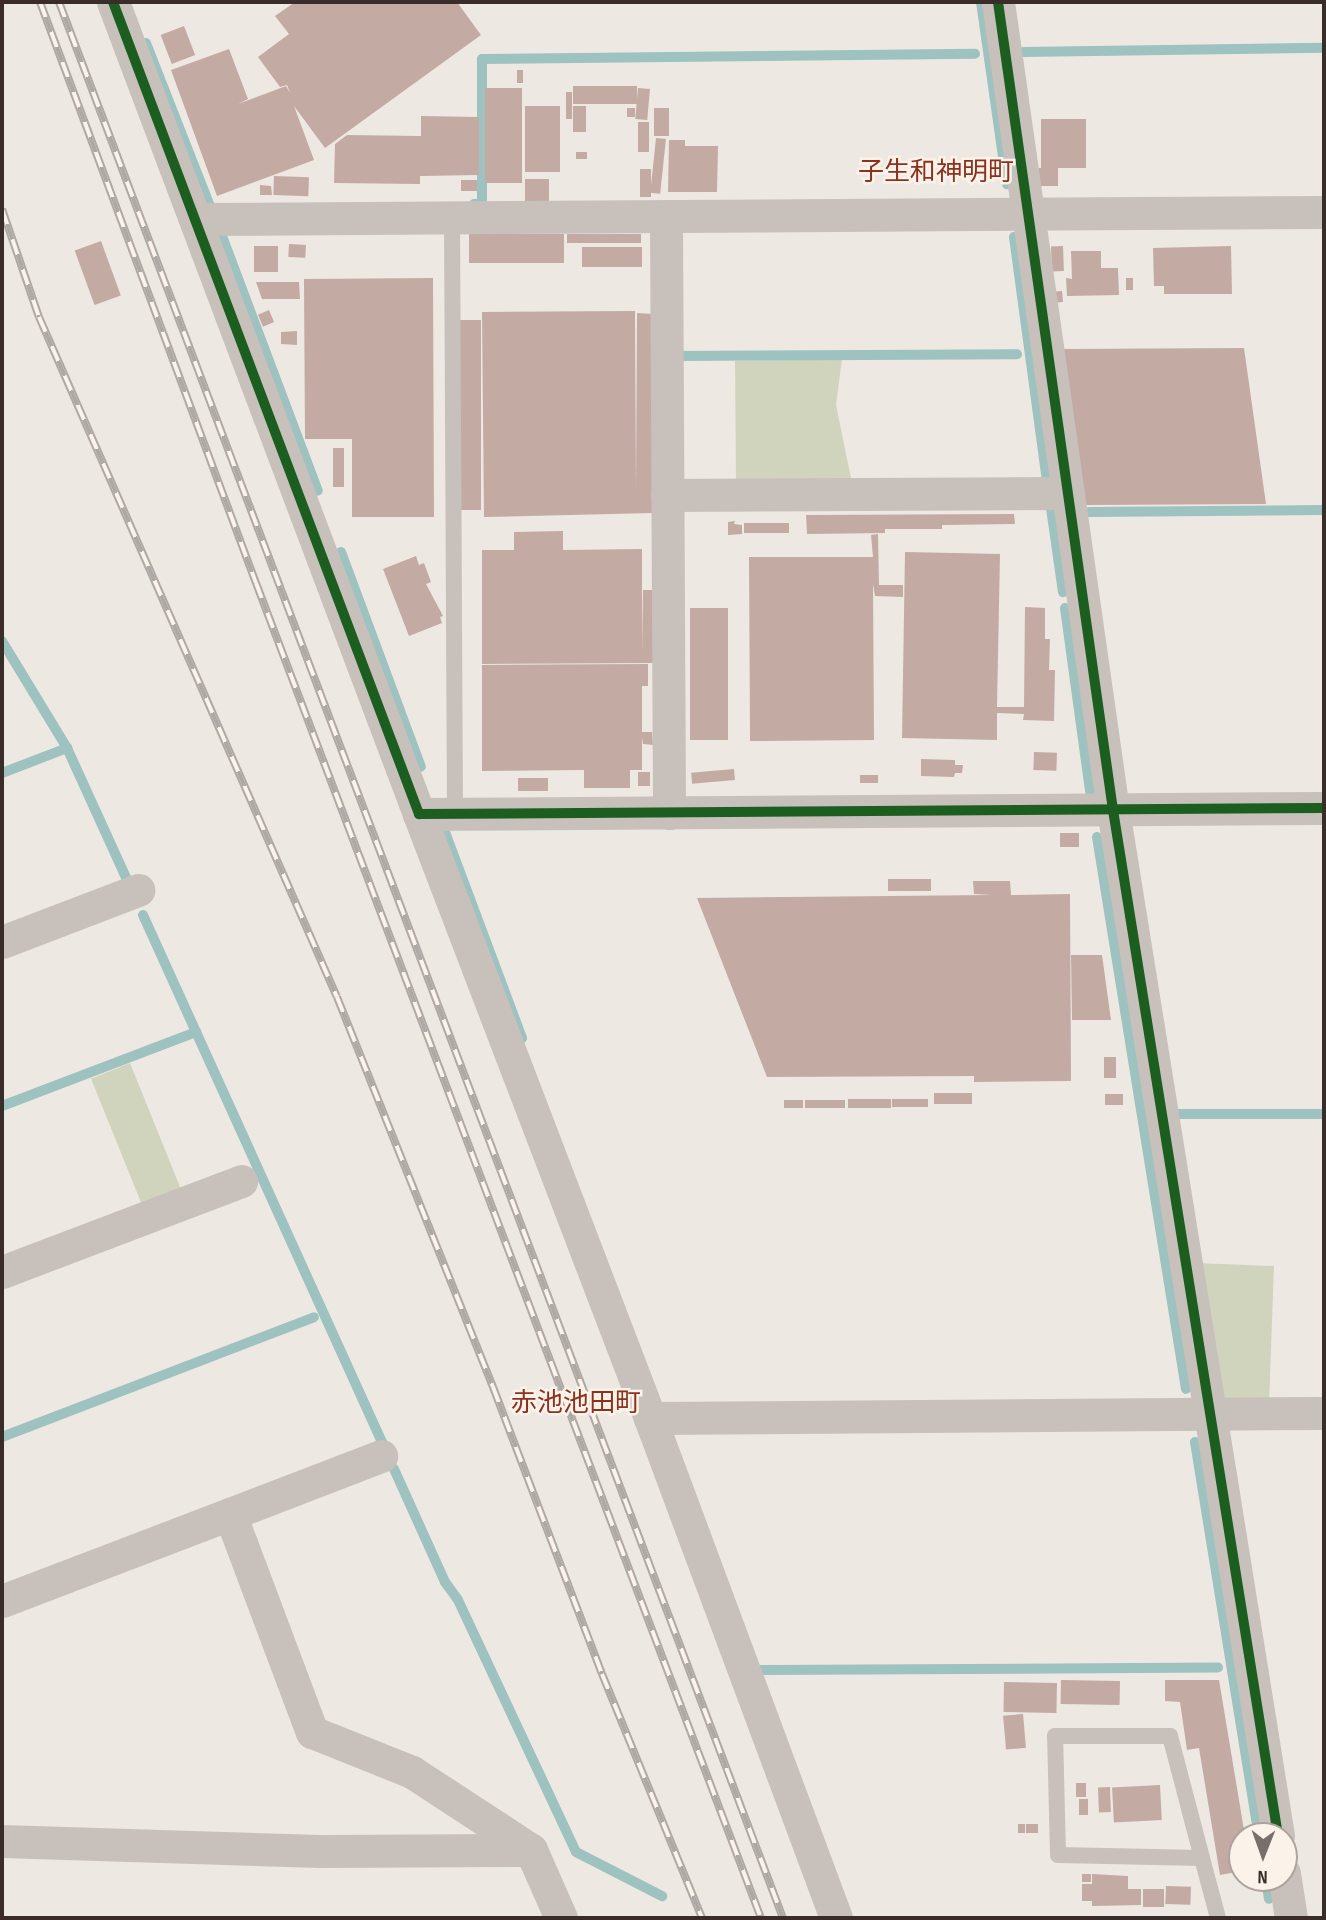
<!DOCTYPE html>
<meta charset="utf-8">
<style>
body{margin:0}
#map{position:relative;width:1326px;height:1920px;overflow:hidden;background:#eee8e2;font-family:"Sofia Sans Condensed","Noto Sans JP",sans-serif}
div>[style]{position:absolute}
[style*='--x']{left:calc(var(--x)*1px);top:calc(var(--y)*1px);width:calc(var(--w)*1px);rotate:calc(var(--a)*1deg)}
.green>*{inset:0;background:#d0d4bc;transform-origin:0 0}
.stream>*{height:10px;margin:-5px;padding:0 5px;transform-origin:5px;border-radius:5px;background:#9dc2c0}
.building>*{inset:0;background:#c3aaa3;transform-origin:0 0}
.service>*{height:16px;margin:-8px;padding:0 8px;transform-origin:8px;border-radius:8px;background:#c7c0bb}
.minor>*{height:33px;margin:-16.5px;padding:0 16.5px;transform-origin:16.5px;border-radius:16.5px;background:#c7c0bb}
.rail>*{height:8px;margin-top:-4px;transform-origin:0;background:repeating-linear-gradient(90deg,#fbf2ea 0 16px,#afa9a5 0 32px);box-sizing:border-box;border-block:2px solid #afa9a5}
.cycleway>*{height:10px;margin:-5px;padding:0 5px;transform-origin:5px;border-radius:5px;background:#1b5e20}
span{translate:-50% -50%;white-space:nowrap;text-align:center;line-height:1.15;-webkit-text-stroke:5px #fbf2ea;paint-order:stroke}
.quarter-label{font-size:26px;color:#8b321e}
.frame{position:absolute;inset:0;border:4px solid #392d29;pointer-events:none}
.north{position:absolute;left:1228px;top:1822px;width:70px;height:70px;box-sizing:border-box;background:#fbf2ea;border:2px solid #ada39d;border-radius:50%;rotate:181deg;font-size:19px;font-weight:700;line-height:28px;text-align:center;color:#392d29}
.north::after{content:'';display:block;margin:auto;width:24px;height:32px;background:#786e6a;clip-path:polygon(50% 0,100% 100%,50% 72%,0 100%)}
</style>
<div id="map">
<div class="green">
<i style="clip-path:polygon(842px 359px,836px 405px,852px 483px,736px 483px,735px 361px)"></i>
<i style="left:130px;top:1063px;width:142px;height:42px;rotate:68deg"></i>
<i style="clip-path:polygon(1196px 1263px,1274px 1266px,1269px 1405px,1222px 1398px)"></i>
</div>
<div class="stream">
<i style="--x:981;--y:2;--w:184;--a:81.9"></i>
<i style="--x:146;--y:43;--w:175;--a:68.6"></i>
<i style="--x:1023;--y:52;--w:301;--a:-0.8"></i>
<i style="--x:474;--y:204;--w:8;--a:0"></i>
<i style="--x:482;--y:204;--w:145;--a:-90"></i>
<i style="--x:482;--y:59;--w:493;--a:-0.6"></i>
<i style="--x:222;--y:236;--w:272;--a:69.4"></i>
<i style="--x:1014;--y:237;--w:246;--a:82.3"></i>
<i style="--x:673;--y:356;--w:344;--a:-0.3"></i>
<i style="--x:1051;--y:508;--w:85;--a:81.9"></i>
<i style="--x:1089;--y:512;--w:235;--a:-0.5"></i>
<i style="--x:341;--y:552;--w:229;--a:69.6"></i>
<i style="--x:1065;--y:608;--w:185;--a:82.2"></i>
<i style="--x:2;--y:641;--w:125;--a:58.7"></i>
<i style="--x:67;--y:748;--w:149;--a:65.5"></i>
<i style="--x:2;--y:773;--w:70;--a:-21"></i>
<i style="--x:445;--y:832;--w:220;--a:69.5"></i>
<i style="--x:1097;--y:837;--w:559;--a:80.84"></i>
<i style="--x:143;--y:915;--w:579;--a:65.61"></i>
<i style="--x:2;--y:1106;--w:208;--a:-20.9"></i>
<i style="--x:1178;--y:1114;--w:146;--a:0"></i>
<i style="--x:2;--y:1437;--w:334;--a:-21"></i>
<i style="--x:1195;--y:1442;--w:399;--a:80.8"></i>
<i style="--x:394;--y:1469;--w:124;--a:65.7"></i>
<i style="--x:445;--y:1582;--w:22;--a:54"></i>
<i style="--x:458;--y:1600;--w:278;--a:64.9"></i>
<i style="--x:576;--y:1852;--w:97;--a:27.1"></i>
<i style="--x:760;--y:1670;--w:458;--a:-0.3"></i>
<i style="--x:1266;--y:1878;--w:21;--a:82"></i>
</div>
<div class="building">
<i style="clip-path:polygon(295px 2px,457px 2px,481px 35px,325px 148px,294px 106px,314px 160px,217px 196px,171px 70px,229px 49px,248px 99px,238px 104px,286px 86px,290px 93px,287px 85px,280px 87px,258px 57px,289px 34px,275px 16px)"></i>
<i style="left:184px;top:26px;width:31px;height:25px;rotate:69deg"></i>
<i style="left:517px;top:70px;width:6px;height:13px"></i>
<i style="left:573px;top:86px;width:64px;height:18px"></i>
<i style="left:522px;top:88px;width:95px;height:37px;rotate:90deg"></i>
<i style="left:638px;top:88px;width:12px;height:31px;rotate:5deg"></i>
<i style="left:572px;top:92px;width:27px;height:6px;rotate:90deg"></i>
<i style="left:525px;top:106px;width:35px;height:66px"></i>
<i style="left:573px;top:106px;width:13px;height:26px"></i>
<i style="left:627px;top:108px;width:8px;height:9px"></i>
<i style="left:654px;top:108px;width:15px;height:28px"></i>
<i style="clip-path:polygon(421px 116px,479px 117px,479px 175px,420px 176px,420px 184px,334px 183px,335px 144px,347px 135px,421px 136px)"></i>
<i style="left:1041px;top:119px;width:45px;height:49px"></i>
<i style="left:638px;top:122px;width:11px;height:30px"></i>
<i style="left:656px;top:138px;width:10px;height:55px;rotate:6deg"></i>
<i style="clip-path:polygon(669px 140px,685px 140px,685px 146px,718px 146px,717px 192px,668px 192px)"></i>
<i style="left:576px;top:152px;width:11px;height:7px"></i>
<i style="left:1058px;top:168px;width:18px;height:19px;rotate:90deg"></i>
<i style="left:640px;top:169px;width:11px;height:28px"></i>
<i style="left:274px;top:176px;width:35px;height:19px;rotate:2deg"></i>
<i style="left:525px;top:179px;width:24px;height:24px"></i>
<i style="left:461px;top:180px;width:16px;height:11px"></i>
<i style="clip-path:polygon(260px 185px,271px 186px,272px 195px,260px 195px)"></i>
<i style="left:564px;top:234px;width:29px;height:95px;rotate:90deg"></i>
<i style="left:567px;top:234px;width:74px;height:9px"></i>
<i style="left:101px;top:241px;width:58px;height:28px;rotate:70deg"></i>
<i style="left:289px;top:244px;width:17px;height:13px;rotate:3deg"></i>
<i style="left:278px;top:246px;width:26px;height:24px;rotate:90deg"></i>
<i style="left:1063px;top:246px;width:25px;height:12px;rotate:88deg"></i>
<i style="clip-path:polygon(1231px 246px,1232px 294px,1164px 294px,1164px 286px,1154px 286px,1153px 248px)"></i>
<i style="left:582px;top:247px;width:60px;height:20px"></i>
<i style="clip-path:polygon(1071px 251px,1101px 251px,1101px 268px,1118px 268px,1119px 295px,1067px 296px,1066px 278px,1072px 279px)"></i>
<i style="clip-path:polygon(433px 278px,434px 517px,352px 517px,352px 439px,305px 439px,304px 279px)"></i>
<i style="left:1126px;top:278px;width:7px;height:12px"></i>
<i style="clip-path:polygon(256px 282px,299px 282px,300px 299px,262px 299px)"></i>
<i style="left:1062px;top:291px;width:11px;height:9px;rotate:85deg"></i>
<i style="left:269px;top:310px;width:13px;height:12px;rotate:67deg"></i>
<i style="clip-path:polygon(635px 311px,636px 494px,637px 313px,653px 314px,653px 513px,484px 517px,482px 312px)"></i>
<i style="left:459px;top:320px;width:22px;height:190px"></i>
<i style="clip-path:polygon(297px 331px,297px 345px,281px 344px,281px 332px)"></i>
<i style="clip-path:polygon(1244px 348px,1266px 504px,1085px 505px,1063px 349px)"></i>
<i style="left:333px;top:448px;width:11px;height:39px"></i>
<i style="clip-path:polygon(1014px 514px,1015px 524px,942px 525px,942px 529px,885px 529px,885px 533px,807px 534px,806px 515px)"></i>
<i style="clip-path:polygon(735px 521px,734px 524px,742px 525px,742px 534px,728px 535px,728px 522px)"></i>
<i style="left:789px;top:523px;width:10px;height:45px;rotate:90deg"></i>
<i style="clip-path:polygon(563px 531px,563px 550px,642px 549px,642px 654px,643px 590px,658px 590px,655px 663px,482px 664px,482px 550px,514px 550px,514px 532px)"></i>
<i style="clip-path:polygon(878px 534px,879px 585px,903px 585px,903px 597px,875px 596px,873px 584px,874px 740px,750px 741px,749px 557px,873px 557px,871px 535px)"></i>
<i style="clip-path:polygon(905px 552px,1000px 554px,997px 707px,1024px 707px,1025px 607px,1045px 608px,1045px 639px,1050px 639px,1049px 670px,1055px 670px,1054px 721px,1023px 720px,1024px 714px,997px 713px,997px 740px,902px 738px)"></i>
<i style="clip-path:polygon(416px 556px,419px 565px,424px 563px,431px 582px,426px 584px,443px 616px,440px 617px,442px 623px,409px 636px,383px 569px)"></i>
<i style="left:690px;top:608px;width:38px;height:132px"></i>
<i style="clip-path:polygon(648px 664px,648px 686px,642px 686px,642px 732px,652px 732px,653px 745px,643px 744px,642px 737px,642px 770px,630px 770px,630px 788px,584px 788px,584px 770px,482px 771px,482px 665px)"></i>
<i style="left:1034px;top:752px;width:23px;height:18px;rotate:2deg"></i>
<i style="clip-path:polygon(921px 759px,955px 760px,955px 765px,963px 765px,962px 773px,955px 773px,954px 777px,921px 776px)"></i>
<i style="left:734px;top:769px;width:11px;height:43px;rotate:85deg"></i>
<i style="left:638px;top:772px;width:12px;height:14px"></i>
<i style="left:860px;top:775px;width:18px;height:8px"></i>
<i style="left:518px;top:778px;width:30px;height:13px"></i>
<i style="left:1060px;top:833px;width:19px;height:14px"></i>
<i style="left:888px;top:879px;width:43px;height:12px"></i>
<i style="clip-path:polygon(973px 881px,1010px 881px,1011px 895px,1070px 894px,1071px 1081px,974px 1082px,974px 1076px,767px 1077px,697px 898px,992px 895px,974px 894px)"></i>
<i style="clip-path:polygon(1071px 955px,1102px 955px,1111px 1020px,1072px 1020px)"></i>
<i style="left:1104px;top:1057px;width:12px;height:21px"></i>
<i style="left:934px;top:1093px;width:38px;height:11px"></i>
<i style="left:1123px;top:1094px;width:11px;height:18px;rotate:90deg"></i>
<i style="left:848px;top:1099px;width:43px;height:9px"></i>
<i style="left:928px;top:1099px;width:8px;height:36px;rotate:90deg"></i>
<i style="left:784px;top:1100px;width:19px;height:8px"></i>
<i style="left:805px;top:1100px;width:40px;height:8px"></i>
<i style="left:1061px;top:1680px;width:59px;height:24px;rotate:1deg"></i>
<i style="clip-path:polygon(1165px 1680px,1219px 1680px,1245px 1836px,1242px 1836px,1242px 1871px,1220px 1875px,1199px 1748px,1187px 1750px,1180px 1702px,1165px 1701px)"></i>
<i style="left:1004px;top:1682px;width:53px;height:30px;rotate:1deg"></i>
<i style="left:1023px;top:1714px;width:34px;height:20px;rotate:85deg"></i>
<i style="left:1076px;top:1783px;width:10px;height:14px"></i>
<i style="left:1160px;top:1785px;width:35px;height:48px;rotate:87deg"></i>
<i style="left:1110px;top:1787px;width:25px;height:12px;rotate:88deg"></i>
<i style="left:1079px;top:1799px;width:9px;height:16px"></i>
<i style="left:1025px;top:1824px;width:9px;height:7px;rotate:90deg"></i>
<i style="left:1026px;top:1824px;width:12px;height:9px"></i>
<i style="left:1082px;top:1874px;width:9px;height:8px"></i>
<i style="clip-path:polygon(1092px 1874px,1128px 1876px,1128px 1889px,1141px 1889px,1141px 1905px,1092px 1906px,1092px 1901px,1082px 1901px,1082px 1884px,1092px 1884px)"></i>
<i style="left:1166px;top:1886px;width:25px;height:18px;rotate:2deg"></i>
<i style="left:1143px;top:1889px;width:21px;height:18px"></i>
</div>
<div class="service">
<i style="--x:452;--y:217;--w:597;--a:89.71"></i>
<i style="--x:1202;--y:1858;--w:144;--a:-178.8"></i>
<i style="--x:1058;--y:1855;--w:119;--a:-91.4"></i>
<i style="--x:1055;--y:1736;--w:115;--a:0"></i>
<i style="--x:1170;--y:1736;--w:126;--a:75.3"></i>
<i style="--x:1202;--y:1858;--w:62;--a:75.1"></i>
</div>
<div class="minor">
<i style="--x:113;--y:2;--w:868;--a:69.35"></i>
<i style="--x:419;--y:814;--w:905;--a:-0.38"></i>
<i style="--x:998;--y:2;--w:816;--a:81.9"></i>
<i style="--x:1113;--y:810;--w:1039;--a:80.86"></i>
<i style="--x:666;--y:216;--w:597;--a:89.71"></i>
<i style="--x:198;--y:219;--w:1126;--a:-0.36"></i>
<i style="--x:667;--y:495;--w:401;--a:-0.3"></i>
<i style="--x:419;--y:814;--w:647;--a:69.07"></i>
<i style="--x:650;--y:1418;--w:533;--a:69.59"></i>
<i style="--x:2;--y:942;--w:146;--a:-20.9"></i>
<i style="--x:2;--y:1272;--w:256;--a:-20.8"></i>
<i style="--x:650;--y:1418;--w:674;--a:-0.43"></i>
<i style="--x:230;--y:1514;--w:162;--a:-21"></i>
<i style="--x:2;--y:1601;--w:244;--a:-20.9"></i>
<i style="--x:230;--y:1514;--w:233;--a:69.4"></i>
<i style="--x:312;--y:1732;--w:108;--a:21.8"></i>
<i style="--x:412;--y:1772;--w:142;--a:33.2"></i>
<i style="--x:531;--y:1850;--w:74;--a:66.2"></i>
<i style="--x:2;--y:1841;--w:318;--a:1.8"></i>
<i style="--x:320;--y:1851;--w:211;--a:-0.3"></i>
<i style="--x:1284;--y:1873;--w:46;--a:81.2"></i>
</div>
<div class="rail">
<i style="--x:40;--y:2;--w:620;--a:69.61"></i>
<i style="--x:256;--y:583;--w:1427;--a:69.28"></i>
<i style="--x:59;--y:2;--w:2048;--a:69.3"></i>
<i style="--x:2;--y:209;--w:114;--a:71.1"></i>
<i style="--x:39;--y:317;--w:742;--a:66.34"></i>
<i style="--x:337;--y:997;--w:420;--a:68.2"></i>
<i style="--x:493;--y:1387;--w:307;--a:69.2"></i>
<i style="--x:602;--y:1674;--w:264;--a:67.7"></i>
</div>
<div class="cycleway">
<i style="--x:113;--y:2;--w:868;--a:69.35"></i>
<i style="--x:419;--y:814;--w:905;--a:-0.38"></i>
<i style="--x:998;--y:2;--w:816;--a:81.9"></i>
<i style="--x:1113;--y:810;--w:1039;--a:80.86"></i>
</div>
<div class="quarter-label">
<span style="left:936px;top:173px">子生和神明町</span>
<span style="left:576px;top:1404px">赤池池田町</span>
</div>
<div class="frame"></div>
<div class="north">N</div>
</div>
